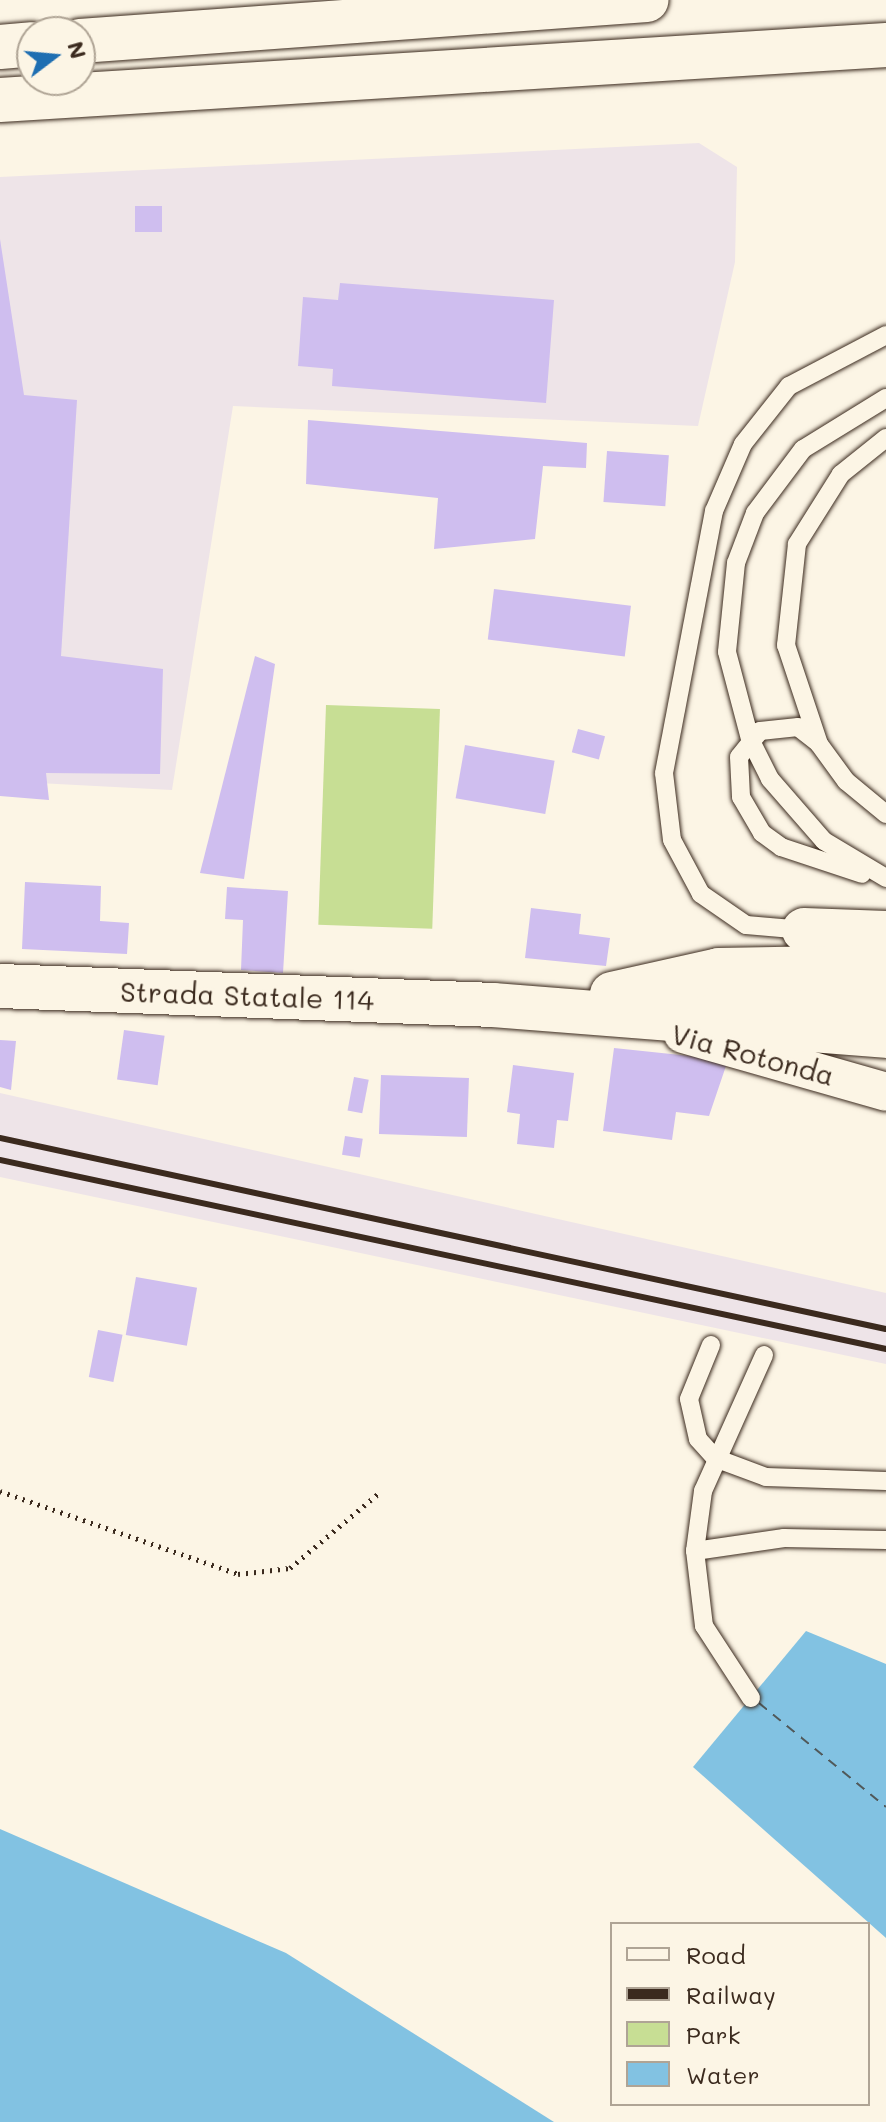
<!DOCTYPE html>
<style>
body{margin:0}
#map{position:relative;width:886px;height:2122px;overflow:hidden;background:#fcf5e5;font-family:Mali,sans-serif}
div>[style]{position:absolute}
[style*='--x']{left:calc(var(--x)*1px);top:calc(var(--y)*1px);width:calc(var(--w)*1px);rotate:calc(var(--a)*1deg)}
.built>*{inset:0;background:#eee4e8}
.green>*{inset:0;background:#c7de94;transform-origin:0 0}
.water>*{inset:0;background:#82c2e2}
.ferry>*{height:2px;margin-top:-1px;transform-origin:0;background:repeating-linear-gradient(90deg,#505859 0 10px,transparent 0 18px)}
.building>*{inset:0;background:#cfbeef;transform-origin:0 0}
.path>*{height:5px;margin-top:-2.5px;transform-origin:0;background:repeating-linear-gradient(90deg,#3b2a1e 0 2px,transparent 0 8px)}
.roads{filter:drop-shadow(0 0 2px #3b2a1e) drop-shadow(0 0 2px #3b2a1e)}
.service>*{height:18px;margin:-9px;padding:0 9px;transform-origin:9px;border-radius:9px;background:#fcf5e5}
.minor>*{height:38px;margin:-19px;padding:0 19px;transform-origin:19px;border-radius:19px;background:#fcf5e5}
.primary>*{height:44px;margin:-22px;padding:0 22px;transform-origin:22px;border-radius:22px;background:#fcf5e5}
.motorway>*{height:44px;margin:-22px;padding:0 22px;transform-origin:22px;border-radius:22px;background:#fcf5e5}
.rail>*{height:6px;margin:-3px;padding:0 3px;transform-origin:3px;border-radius:3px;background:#3b2a1e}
span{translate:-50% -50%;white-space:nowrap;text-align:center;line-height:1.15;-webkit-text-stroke:6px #fcf5e5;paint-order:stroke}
.street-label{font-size:28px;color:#3b2a1e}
.legend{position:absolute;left:610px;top:1922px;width:260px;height:184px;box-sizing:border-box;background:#fcf5e5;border:2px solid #afa495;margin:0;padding:10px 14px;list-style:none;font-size:24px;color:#3b2a1e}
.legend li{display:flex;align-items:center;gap:16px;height:40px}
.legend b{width:40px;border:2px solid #afa495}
.north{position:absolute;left:16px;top:16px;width:80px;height:80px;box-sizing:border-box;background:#fcf5e5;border:2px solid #afa495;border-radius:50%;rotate:74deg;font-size:22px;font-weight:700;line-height:32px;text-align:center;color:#3b2a1e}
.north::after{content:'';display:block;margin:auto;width:28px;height:36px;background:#1f6fb2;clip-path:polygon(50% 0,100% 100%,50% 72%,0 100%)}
</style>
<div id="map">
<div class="built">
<i style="clip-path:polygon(699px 143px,737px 167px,735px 262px,698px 426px,233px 406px,172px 790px,0 781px,0 177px)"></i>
<i style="clip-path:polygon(0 1093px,886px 1293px,886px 1364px,0 1177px)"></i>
</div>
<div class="green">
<i style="left:326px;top:705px;width:114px;height:220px;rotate:2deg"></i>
</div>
<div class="water">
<i style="clip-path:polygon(806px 1631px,886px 1664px,886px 1938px,693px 1767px)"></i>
<i style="clip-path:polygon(0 1829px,286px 1953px,554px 2122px,0 2122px)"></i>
</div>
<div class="ferry">
<i style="--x:759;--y:1703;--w:164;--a:39.3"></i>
</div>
<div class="building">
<i style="left:135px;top:206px;width:27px;height:26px"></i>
<i style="clip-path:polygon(0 239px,24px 395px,77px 400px,61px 656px,163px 669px,160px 774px,46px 773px,49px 800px,0 796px)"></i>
<i style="clip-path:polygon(340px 283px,554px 300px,546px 403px,332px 386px,333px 369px,298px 366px,303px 297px,338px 300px)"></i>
<i style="clip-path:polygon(308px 420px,587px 443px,586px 468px,543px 466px,535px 539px,434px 549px,438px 498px,306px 484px)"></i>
<i style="left:607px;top:451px;width:62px;height:51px;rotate:4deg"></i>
<i style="left:494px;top:589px;width:138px;height:51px;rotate:7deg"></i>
<i style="clip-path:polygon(255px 656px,275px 664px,244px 879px,200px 873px)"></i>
<i style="left:578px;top:729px;width:28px;height:24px;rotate:15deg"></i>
<i style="left:465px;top:745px;width:91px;height:54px;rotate:10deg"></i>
<i style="clip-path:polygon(25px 882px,101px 886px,100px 921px,129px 923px,127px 954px,22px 949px)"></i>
<i style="clip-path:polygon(227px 887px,288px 891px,283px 973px,241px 970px,243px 920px,225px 919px)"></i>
<i style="clip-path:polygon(531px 908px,581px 914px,579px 934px,610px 938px,606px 966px,525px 958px)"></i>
<i style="left:124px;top:1030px;width:41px;height:50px;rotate:8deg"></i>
<i style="clip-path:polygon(0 1040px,16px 1041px,11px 1090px,0 1087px)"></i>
<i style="clip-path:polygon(614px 1048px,728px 1060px,709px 1116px,676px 1112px,672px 1140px,603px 1131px)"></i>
<i style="clip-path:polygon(513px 1065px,574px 1073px,568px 1121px,557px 1120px,554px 1148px,517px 1144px,520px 1114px,507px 1112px)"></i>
<i style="left:381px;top:1075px;width:88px;height:59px;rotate:2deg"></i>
<i style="left:354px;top:1077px;width:15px;height:34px;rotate:11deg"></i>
<i style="left:345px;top:1136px;width:18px;height:19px;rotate:9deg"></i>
<i style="left:136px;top:1277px;width:62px;height:59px;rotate:10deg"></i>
<i style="left:98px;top:1330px;width:25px;height:48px;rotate:11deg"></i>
</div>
<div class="path">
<i style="--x:0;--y:1491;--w:252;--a:19.2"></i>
<i style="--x:238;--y:1574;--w:52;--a:-6.6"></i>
<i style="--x:290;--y:1568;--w:116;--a:-40.1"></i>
</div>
<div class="roads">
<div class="service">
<i style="--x:886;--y:398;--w:97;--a:148.4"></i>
<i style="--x:803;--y:449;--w:80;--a:126.9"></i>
<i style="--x:755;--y:513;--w:53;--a:110.8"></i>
<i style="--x:736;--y:563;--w:89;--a:95.8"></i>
<i style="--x:727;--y:652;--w:90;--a:75.2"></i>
<i style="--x:750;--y:739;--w:45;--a:63.4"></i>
<i style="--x:770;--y:779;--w:82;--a:48.9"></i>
<i style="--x:824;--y:841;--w:72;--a:30.8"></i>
<i style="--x:886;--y:438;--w:58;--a:141.3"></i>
<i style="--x:841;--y:474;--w:83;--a:122.2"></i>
<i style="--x:797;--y:544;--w:102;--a:96.2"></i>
<i style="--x:786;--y:645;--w:104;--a:71.6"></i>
<i style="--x:819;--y:744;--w:46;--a:53.9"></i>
<i style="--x:846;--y:781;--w:52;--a:39.5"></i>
<i style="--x:817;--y:742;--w:24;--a:-142"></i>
<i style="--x:798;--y:727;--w:38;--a:174"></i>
<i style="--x:760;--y:731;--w:33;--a:129"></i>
<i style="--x:739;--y:757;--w:40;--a:87.1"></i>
<i style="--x:741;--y:797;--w:42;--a:59.7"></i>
<i style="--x:762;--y:833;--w:24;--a:36"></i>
<i style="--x:781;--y:847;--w:85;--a:18.4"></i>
<i style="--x:804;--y:930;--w:58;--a:-175.1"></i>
<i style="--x:746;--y:925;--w:55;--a:-145.4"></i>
<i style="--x:701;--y:894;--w:61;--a:-118.2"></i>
<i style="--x:672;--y:840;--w:67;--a:-96.8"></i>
<i style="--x:664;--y:773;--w:267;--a:-79.2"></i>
<i style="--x:714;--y:511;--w:73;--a:-66.6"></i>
<i style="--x:743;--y:444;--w:74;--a:-51.6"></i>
<i style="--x:789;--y:386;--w:110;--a:-27.7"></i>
<i style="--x:711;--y:1345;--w:58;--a:112.2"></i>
<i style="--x:689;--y:1399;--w:41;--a:77.3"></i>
<i style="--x:698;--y:1439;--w:25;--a:48"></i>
<i style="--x:715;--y:1458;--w:54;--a:20.4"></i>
<i style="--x:766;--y:1477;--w:120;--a:1.9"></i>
<i style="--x:695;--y:1551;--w:90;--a:-8.3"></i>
<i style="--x:784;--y:1538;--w:102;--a:1.1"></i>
<i style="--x:751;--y:1698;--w:86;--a:-123.1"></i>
<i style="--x:704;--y:1626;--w:76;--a:-96.8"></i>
<i style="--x:695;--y:1551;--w:61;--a:-82.4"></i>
<i style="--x:703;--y:1491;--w:149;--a:-65.8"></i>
</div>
<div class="minor">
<i style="--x:683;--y:1034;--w:211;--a:15.9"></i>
</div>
<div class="primary">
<i style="--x:0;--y:986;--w:493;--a:2.2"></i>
<i style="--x:493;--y:1005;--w:394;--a:4.5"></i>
<i style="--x:684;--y:996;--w:202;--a:1.4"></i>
</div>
<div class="motorway">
<i style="--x:80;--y:41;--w:568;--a:-4.14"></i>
<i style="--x:0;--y:47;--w:32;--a:-5"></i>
<i style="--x:0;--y:100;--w:888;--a:-3.55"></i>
<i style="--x:804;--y:930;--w:82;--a:2.1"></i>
<i style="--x:612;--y:994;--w:110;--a:-12.6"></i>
<i style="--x:719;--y:970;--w:167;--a:-1"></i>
</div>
</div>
<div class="rail">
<i style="--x:0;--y:1138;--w:906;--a:12.17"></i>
<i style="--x:0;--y:1160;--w:906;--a:12.04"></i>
</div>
<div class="street-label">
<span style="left:247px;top:995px;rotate:2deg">Strada Statale 114</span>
<span style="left:753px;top:1054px;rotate:15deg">Via Rotonda</span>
</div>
<ul class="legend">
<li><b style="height:10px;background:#fcf5e5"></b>Road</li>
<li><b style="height:10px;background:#3b2a1e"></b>Railway</li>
<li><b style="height:22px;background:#c7de94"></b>Park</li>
<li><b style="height:22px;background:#82c2e2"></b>Water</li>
</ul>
<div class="north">N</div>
</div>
